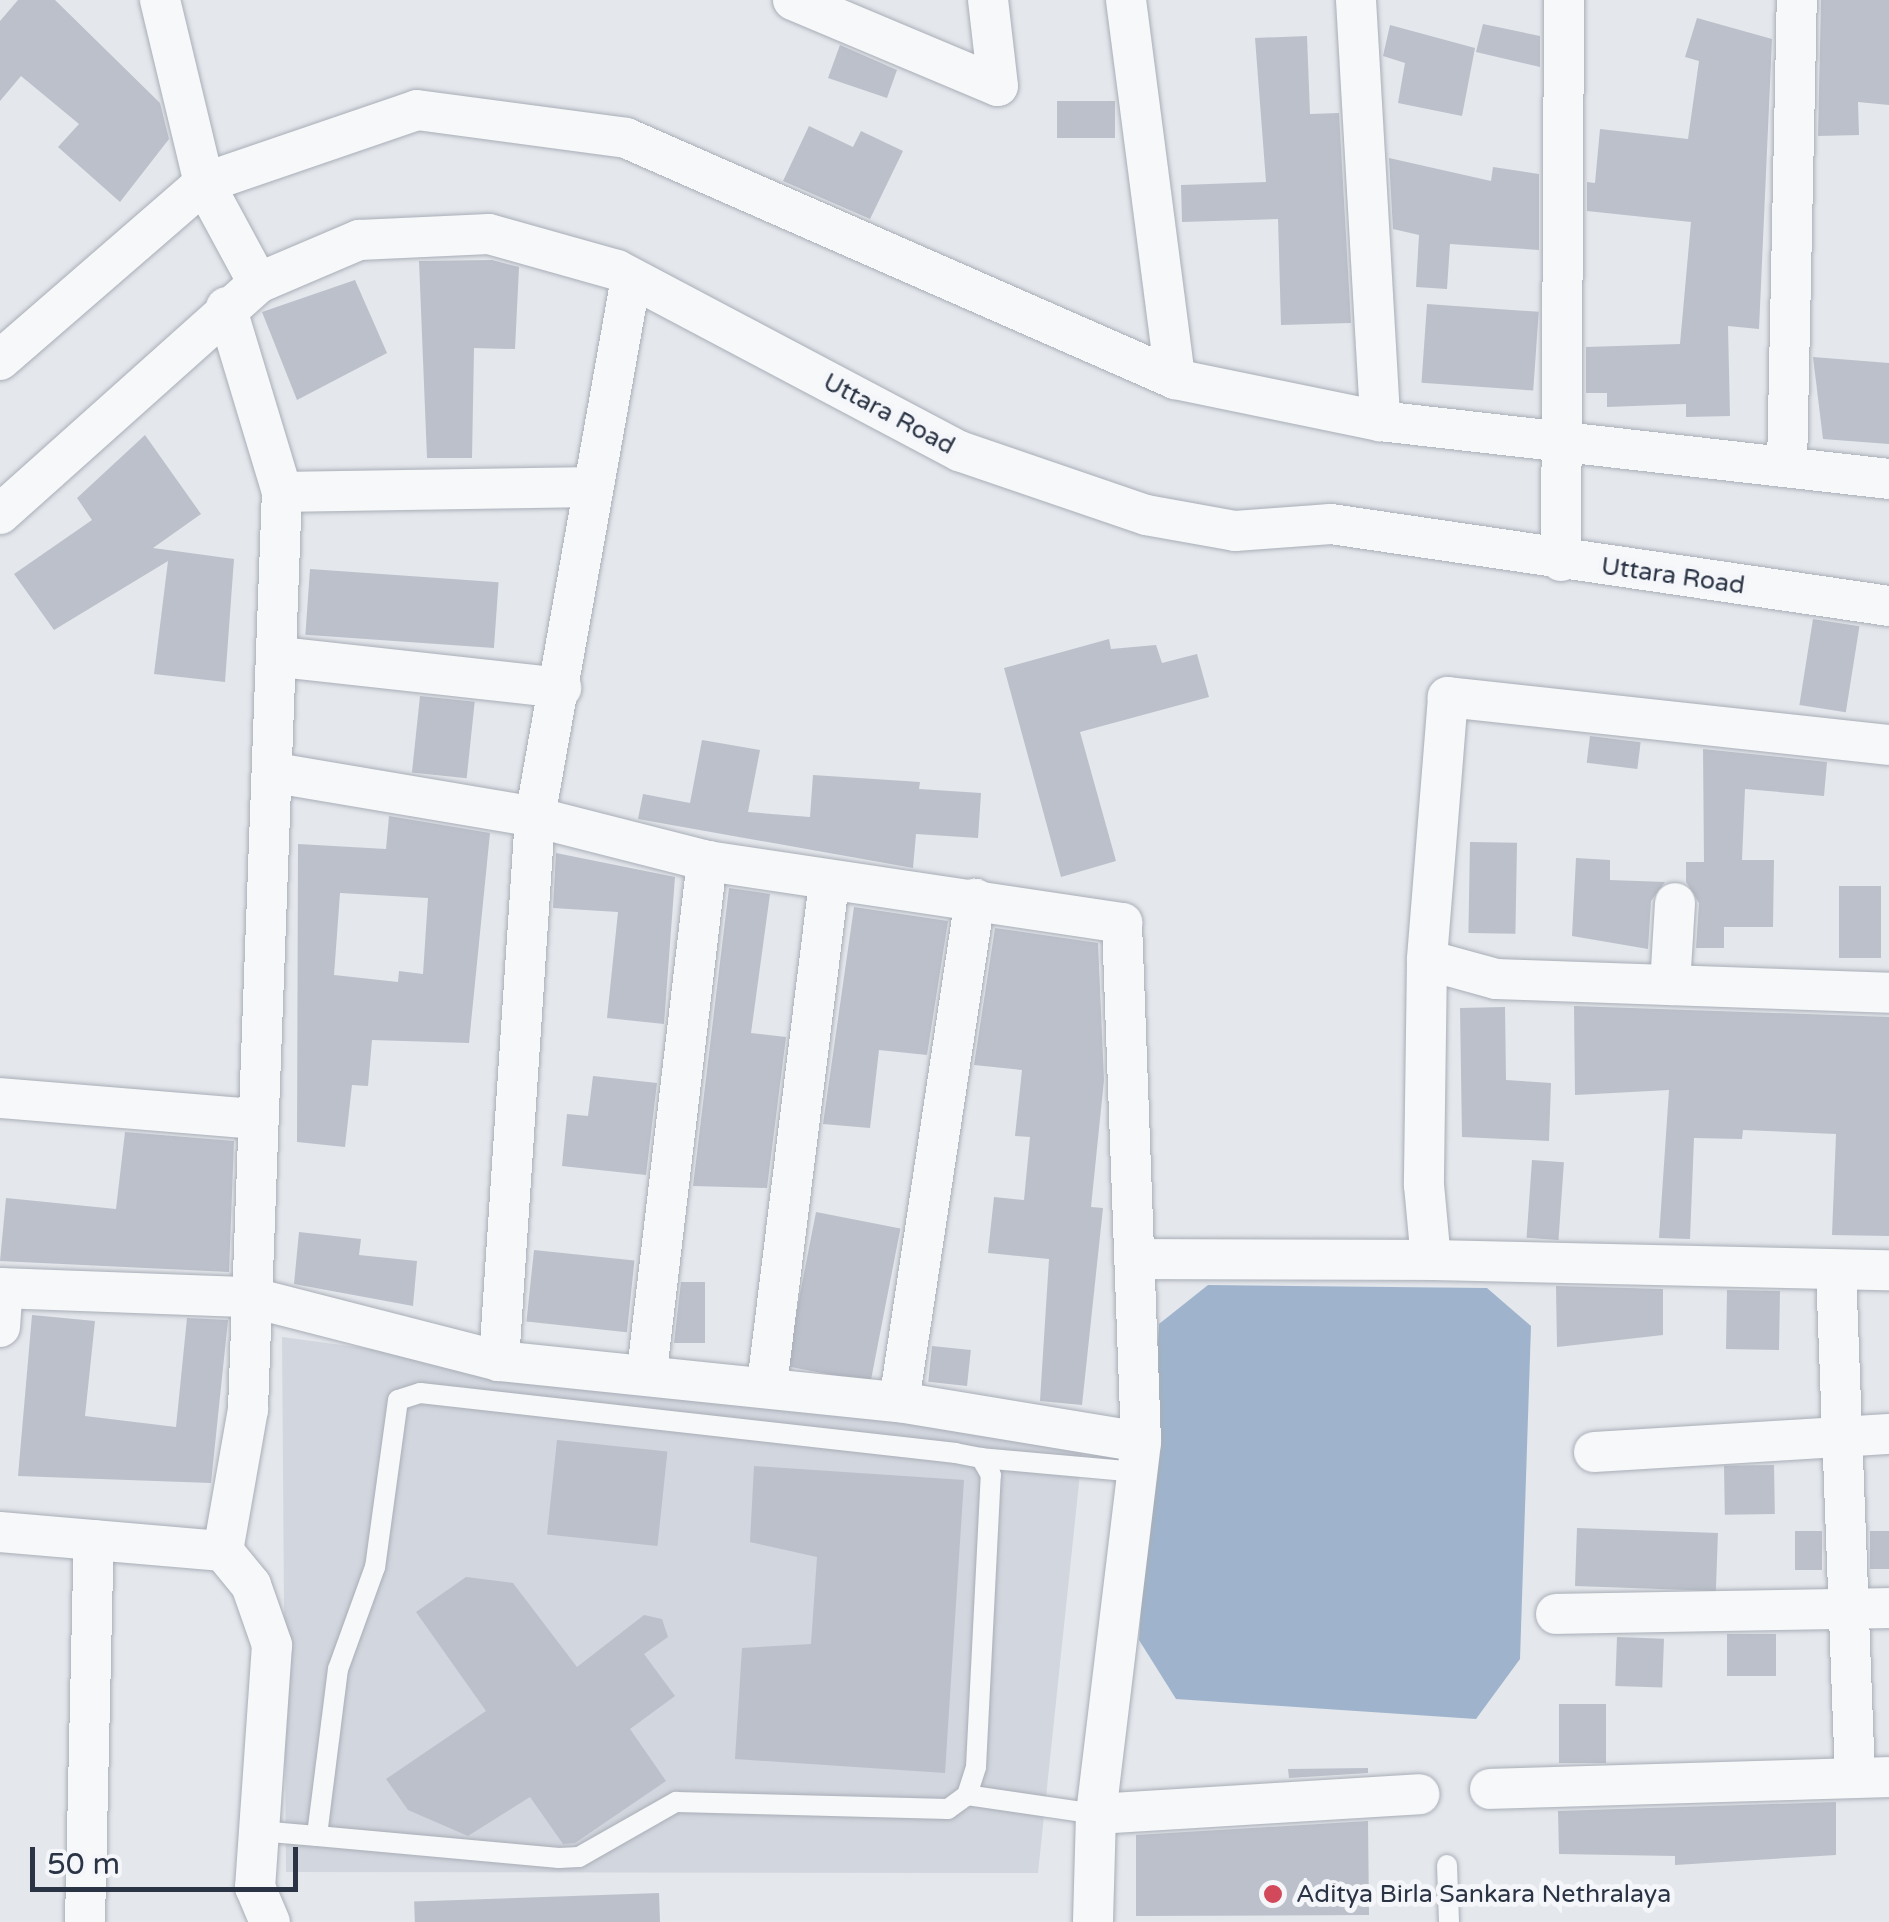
<!DOCTYPE html>
<style>
body{margin:0}
#map{position:relative;width:1889px;height:1922px;overflow:hidden;background:#e4e7ec;font-family:"Varela Round",sans-serif}
div>[style]{position:absolute}
[style*='--x']{left:calc(var(--x)*1px);top:calc(var(--y)*1px);width:calc(var(--w)*1px);rotate:calc(var(--a)*1deg)}
.built>*{inset:0;background:#d2d6de}
.water>*{inset:0;background:#9fb4cc}
.building>*{inset:0;background:#bbc0ca;transform-origin:0 0}
.roads{filter:drop-shadow(0 0 2px #a9aeb7) drop-shadow(0 0 2px #a9aeb7)}
.service>*{height:20px;margin:-10px;padding:0 10px;transform-origin:10px;border-radius:10px;background:#f7f8fa}
.minor>*{height:40px;margin:-20px;padding:0 20px;transform-origin:20px;border-radius:20px;background:#f7f8fa}
.dots>*{width:28px;height:28px;translate:-50% -50%;box-sizing:border-box;border:5px solid #f4f6f9;border-radius:50%}
span{translate:-50% -50%;white-space:nowrap;text-align:center;line-height:1.15;-webkit-text-stroke:10px #f4f6f9;paint-order:stroke}
.street-label{font-size:25px;color:#2b3445}
.poi-label{font-size:25px;color:#2b3445}
.left{translate:0 -50%;text-align:left}
.scale{position:absolute;left:30px;top:1847px;width:268px;height:45px;box-sizing:border-box;border:5px solid #2b3445;border-top:0;padding-left:12px;font-size:30px;line-height:35px;white-space:nowrap;color:#2b3445;-webkit-text-stroke:8px #f4f6f9;paint-order:stroke}
</style>
<div id="map">
<div class="built">
<i style="clip-path:polygon(282px 1337px,1083px 1445px,1038px 1873px,286px 1872px)"></i>
</div>
<div class="water">
<i style="clip-path:polygon(1208px 1285px,1487px 1288px,1531px 1326px,1520px 1659px,1476px 1719px,1176px 1699px,1139px 1640px,1159px 1324px)"></i>
</div>
<div class="building">
<i style="clip-path:polygon(18px 0,55px 0,160px 103px,169px 139px,120px 202px,58px 147px,79px 124px,21px 76px,0 101px,0 21px)"></i>
<i style="clip-path:polygon(1821px 0,1889px 0,1889px 105px,1858px 102px,1859px 135px,1818px 136px)"></i>
<i style="clip-path:polygon(1697px 18px,1772px 39px,1759px 329px,1728px 326px,1730px 416px,1686px 417px,1686px 404px,1607px 407px,1607px 393px,1586px 393px,1586px 347px,1680px 344px,1691px 222px,1587px 211px,1587px 182px,1595px 183px,1600px 129px,1688px 139px,1699px 61px,1685px 57px)"></i>
<i style="clip-path:polygon(1483px 24px,1540px 36px,1540px 67px,1476px 52px)"></i>
<i style="clip-path:polygon(1390px 25px,1475px 48px,1462px 116px,1398px 103px,1405px 63px,1383px 56px)"></i>
<i style="clip-path:polygon(1307px 36px,1310px 114px,1339px 113px,1351px 323px,1281px 325px,1278px 219px,1182px 222px,1181px 185px,1266px 182px,1255px 38px)"></i>
<i style="clip-path:polygon(840px 45px,897px 70px,887px 98px,828px 78px)"></i>
<i style="left:1057px;top:101px;width:58px;height:37px"></i>
<i style="clip-path:polygon(809px 126px,853px 147px,861px 131px,903px 151px,870px 219px,783px 181px)"></i>
<i style="clip-path:polygon(1389px 158px,1491px 181px,1493px 167px,1539px 174px,1539px 250px,1450px 244px,1447px 289px,1416px 287px,1419px 235px,1393px 229px)"></i>
<i style="clip-path:polygon(492px 260px,519px 267px,515px 349px,474px 348px,472px 458px,427px 458px,419px 261px)"></i>
<i style="clip-path:polygon(355px 280px,387px 353px,297px 400px,262px 312px)"></i>
<i style="left:1427px;top:304px;width:112px;height:79px;rotate:4deg"></i>
<i style="clip-path:polygon(1813px 357px,1889px 363px,1889px 444px,1823px 439px)"></i>
<i style="clip-path:polygon(145px 435px,201px 514px,153px 548px,234px 559px,225px 682px,154px 674px,168px 561px,54px 630px,14px 574px,92px 520px,77px 498px)"></i>
<i style="left:310px;top:569px;width:189px;height:66px;rotate:4deg"></i>
<i style="left:1813px;top:619px;width:47px;height:87px;rotate:9deg"></i>
<i style="clip-path:polygon(1109px 639px,1111px 649px,1156px 645px,1162px 663px,1197px 654px,1209px 697px,1080px 732px,1116px 861px,1061px 877px,1004px 668px)"></i>
<i style="left:420px;top:696px;width:55px;height:77px;rotate:6deg"></i>
<i style="left:1590px;top:736px;width:51px;height:27px;rotate:7deg"></i>
<i style="clip-path:polygon(702px 740px,760px 750px,748px 812px,810px 817px,813px 775px,920px 782px,919px 789px,981px 793px,978px 838px,916px 834px,913px 868px,638px 819px,643px 794px,690px 803px)"></i>
<i style="clip-path:polygon(1703px 749px,1827px 762px,1824px 796px,1745px 789px,1742px 860px,1774px 860px,1773px 927px,1724px 927px,1724px 948px,1696px 948px,1699px 903px,1686px 882px,1686px 862px,1704px 862px)"></i>
<i style="clip-path:polygon(evenodd,389px 816px,490px 833px,469px 1043px,372px 1040px,368px 1086px,352px 1085px,345px 1147px,297px 1142px,298px 844px,386px 849px,389px 816px,340px 893px,428px 898px,423px 974px,399px 971px,398px 982px,334px 975px,340px 893px)"></i>
<i style="left:1470px;top:842px;width:47px;height:91px;rotate:1deg"></i>
<i style="clip-path:polygon(556px 853px,675px 877px,664px 1024px,607px 1018px,618px 912px,553px 908px)"></i>
<i style="clip-path:polygon(1576px 858px,1610px 860px,1610px 880px,1665px 882px,1651px 901px,1648px 949px,1572px 936px)"></i>
<i style="left:1839px;top:886px;width:42px;height:72px"></i>
<i style="clip-path:polygon(729px 888px,770px 894px,751px 1033px,786px 1037px,767px 1188px,693px 1186px)"></i>
<i style="clip-path:polygon(854px 907px,948px 921px,927px 1055px,879px 1050px,870px 1128px,823px 1124px)"></i>
<i style="clip-path:polygon(995px 928px,1098px 943px,1104px 1080px,1091px 1207px,1103px 1208px,1082px 1405px,1040px 1401px,1049px 1259px,988px 1253px,994px 1197px,1024px 1200px,1030px 1137px,1015px 1136px,1022px 1070px,974px 1065px)"></i>
<i style="clip-path:polygon(1574px 1006px,1889px 1017px,1889px 1236px,1832px 1235px,1836px 1134px,1743px 1130px,1742px 1139px,1694px 1138px,1690px 1239px,1659px 1238px,1669px 1090px,1575px 1095px)"></i>
<i style="clip-path:polygon(1505px 1007px,1506px 1080px,1551px 1083px,1549px 1141px,1462px 1137px,1460px 1008px)"></i>
<i style="clip-path:polygon(593px 1076px,657px 1083px,646px 1175px,562px 1166px,567px 1114px,588px 1116px)"></i>
<i style="clip-path:polygon(125px 1132px,234px 1141px,229px 1272px,0 1261px,6px 1198px,116px 1209px)"></i>
<i style="left:1532px;top:1160px;width:32px;height:78px;rotate:4deg"></i>
<i style="left:816px;top:1212px;width:86px;height:157px;rotate:11deg"></i>
<i style="clip-path:polygon(299px 1232px,361px 1239px,359px 1255px,417px 1261px,413px 1306px,294px 1284px)"></i>
<i style="left:534px;top:1250px;width:101px;height:72px;rotate:6deg"></i>
<i style="clip-path:polygon(681px 1282px,705px 1282px,705px 1343px,674px 1343px)"></i>
<i style="clip-path:polygon(1556px 1286px,1663px 1289px,1663px 1335px,1557px 1347px)"></i>
<i style="left:1727px;top:1290px;width:53px;height:59px;rotate:1deg"></i>
<i style="clip-path:polygon(32px 1315px,95px 1321px,85px 1416px,176px 1427px,187px 1318px,228px 1320px,211px 1483px,18px 1476px)"></i>
<i style="left:932px;top:1346px;width:39px;height:36px;rotate:6deg"></i>
<i style="left:557px;top:1440px;width:111px;height:95px;rotate:6deg"></i>
<i style="left:1774px;top:1465px;width:49px;height:50px;rotate:89deg"></i>
<i style="clip-path:polygon(754px 1466px,964px 1480px,945px 1773px,735px 1759px,742px 1648px,811px 1644px,817px 1557px,750px 1542px)"></i>
<i style="left:1577px;top:1528px;width:141px;height:58px;rotate:2deg"></i>
<i style="left:1795px;top:1531px;width:27px;height:39px"></i>
<i style="left:1870px;top:1531px;width:19px;height:38px"></i>
<i style="clip-path:polygon(466px 1577px,513px 1583px,577px 1667px,644px 1615px,662px 1619px,668px 1637px,644px 1654px,675px 1696px,630px 1729px,666px 1781px,575px 1843px,563px 1844px,530px 1797px,468px 1836px,408px 1810px,386px 1779px,486px 1711px,416px 1612px)"></i>
<i style="left:1776px;top:1634px;width:42px;height:49px;rotate:90deg"></i>
<i style="left:1617px;top:1637px;width:47px;height:49px;rotate:2deg"></i>
<i style="left:1559px;top:1704px;width:47px;height:59px"></i>
<i style="clip-path:polygon(1368px 1768px,1368px 1773px,1289px 1778px,1288px 1769px)"></i>
<i style="clip-path:polygon(1836px 1802px,1836px 1855px,1675px 1865px,1675px 1856px,1559px 1854px,1558px 1811px)"></i>
<i style="clip-path:polygon(1368px 1821px,1369px 1915px,1136px 1916px,1136px 1835px)"></i>
<i style="left:659px;top:1893px;width:29px;height:245px;rotate:88deg"></i>
</div>
<div class="roads">
<div class="service">
<i style="--x:981;--y:1458;--w:158;--a:5.1"></i>
<i style="--x:967;--y:1795;--w:130;--a:8.4"></i>
<i style="--x:259;--y:1831;--w:58;--a:4.9"></i>
<i style="--x:317;--y:1836;--w:243;--a:5.2"></i>
<i style="--x:559;--y:1858;--w:20;--a:-3"></i>
<i style="--x:579;--y:1857;--w:112;--a:-29.6"></i>
<i style="--x:676;--y:1802;--w:272;--a:1.5"></i>
<i style="--x:948;--y:1809;--w:24;--a:-36"></i>
<i style="--x:967;--y:1795;--w:29;--a:-72"></i>
<i style="--x:976;--y:1767;--w:292;--a:-87.1"></i>
<i style="--x:991;--y:1475;--w:20;--a:-120"></i>
<i style="--x:981;--y:1458;--w:25;--a:-169"></i>
<i style="--x:956;--y:1453;--w:539;--a:-173.61"></i>
<i style="--x:420;--y:1393;--w:23;--a:162"></i>
<i style="--x:398;--y:1400;--w:169;--a:97.8"></i>
<i style="--x:375;--y:1567;--w:109;--a:109.9"></i>
<i style="--x:338;--y:1669;--w:168;--a:97.2"></i>
<i style="--x:1447;--y:1865;--w:57;--a:88"></i>
</div>
<div class="minor">
<i style="--x:160;--y:0;--w:188;--a:76.5"></i>
<i style="--x:204;--y:183;--w:114;--a:61.6"></i>
<i style="--x:793;--y:0;--w:222;--a:22.8"></i>
<i style="--x:998;--y:86;--w:87;--a:-96.6"></i>
<i style="--x:1126;--y:0;--w:382;--a:82.6"></i>
<i style="--x:1356;--y:0;--w:422;--a:86.7"></i>
<i style="--x:0;--y:360;--w:270;--a:-40.9"></i>
<i style="--x:204;--y:183;--w:225;--a:-18.9"></i>
<i style="--x:417;--y:110;--w:211;--a:7.6"></i>
<i style="--x:626;--y:138;--w:600;--a:23.7"></i>
<i style="--x:1175;--y:379;--w:209;--a:11.6"></i>
<i style="--x:1380;--y:421;--w:512;--a:6.5"></i>
<i style="--x:1787;--y:467;--w:467;--a:-88.8"></i>
<i style="--x:282;--y:492;--w:309;--a:-0.9"></i>
<i style="--x:0;--y:514;--w:346;--a:-41.8"></i>
<i style="--x:258;--y:283;--w:110;--a:-23.1"></i>
<i style="--x:359;--y:240;--w:130;--a:-2.6"></i>
<i style="--x:489;--y:234;--w:133;--a:15.7"></i>
<i style="--x:617;--y:270;--w:387;--a:27.9"></i>
<i style="--x:959;--y:451;--w:198;--a:18.9"></i>
<i style="--x:1146;--y:515;--w:90;--a:10.2"></i>
<i style="--x:1235;--y:531;--w:96;--a:-4.2"></i>
<i style="--x:1331;--y:524;--w:564;--a:8.36"></i>
<i style="--x:1561;--y:561;--w:561;--a:-89.69"></i>
<i style="--x:281;--y:657;--w:282;--a:6.3"></i>
<i style="--x:1889;--y:745;--w:444;--a:-173.8"></i>
<i style="--x:1448;--y:697;--w:264;--a:94.6"></i>
<i style="--x:1427;--y:960;--w:225;--a:90.8"></i>
<i style="--x:1424;--y:1185;--w:75;--a:84.7"></i>
<i style="--x:1431;--y:1260;--w:458;--a:1.3"></i>
<i style="--x:276;--y:773;--w:263;--a:9.6"></i>
<i style="--x:535;--y:817;--w:178;--a:14.3"></i>
<i style="--x:707;--y:861;--w:420;--a:8.5"></i>
<i style="--x:1122;--y:923;--w:519;--a:87.9"></i>
<i style="--x:1427;--y:960;--w:72;--a:15.4"></i>
<i style="--x:1496;--y:979;--w:393;--a:2"></i>
<i style="--x:1670;--y:985;--w:82;--a:-86.5"></i>
<i style="--x:0;--y:1098;--w:256;--a:4.7"></i>
<i style="--x:1134;--y:1259;--w:297;--a:0.2"></i>
<i style="--x:1836;--y:1270;--w:507;--a:87.85"></i>
<i style="--x:0;--y:1288;--w:250;--a:2.1"></i>
<i style="--x:250;--y:1297;--w:257;--a:14.4"></i>
<i style="--x:499;--y:1361;--w:402;--a:5.9"></i>
<i style="--x:899;--y:1402;--w:245;--a:9.4"></i>
<i style="--x:1141;--y:1442;--w:375;--a:96.9"></i>
<i style="--x:1096;--y:1814;--w:108;--a:91.6"></i>
<i style="--x:0;--y:1327;--w:39;--a:-86"></i>
<i style="--x:499;--y:1361;--w:545;--a:-86.21"></i>
<i style="--x:535;--y:817;--w:547;--a:-79.9"></i>
<i style="--x:647;--y:1371;--w:514;--a:-83.29"></i>
<i style="--x:767;--y:1385;--w:507;--a:-82.97"></i>
<i style="--x:899;--y:1402;--w:509;--a:-81.41"></i>
<i style="--x:1594;--y:1452;--w:296;--a:-3.5"></i>
<i style="--x:0;--y:1532;--w:224;--a:4.9"></i>
<i style="--x:223;--y:1551;--w:44;--a:50.5"></i>
<i style="--x:251;--y:1585;--w:64;--a:70.7"></i>
<i style="--x:272;--y:1645;--w:243;--a:94"></i>
<i style="--x:255;--y:1887;--w:38;--a:67"></i>
<i style="--x:223;--y:1551;--w:144;--a:-80"></i>
<i style="--x:248;--y:1409;--w:918;--a:-87.88"></i>
<i style="--x:282;--y:492;--w:193;--a:-106.8"></i>
<i style="--x:1556;--y:1614;--w:333;--a:-1"></i>
<i style="--x:1490;--y:1789;--w:399;--a:-1.7"></i>
<i style="--x:1096;--y:1814;--w:324;--a:-3.5"></i>
<i style="--x:85;--y:1922;--w:382;--a:-88.7"></i>
</div>
</div>
<div class="dots">
<i style="left:1273px;top:1894px;background:#d1495b"></i>
</div>
<div class="street-label">
<span style="left:889px;top:414px;rotate:28deg">Uttara Road</span>
<span style="left:1673px;top:576px;rotate:8deg">Uttara Road</span>
</div>
<div class="poi-label">
<span class="left" style="left:1296px;top:1894px">Aditya Birla Sankara Nethralaya</span>
</div>
<div class="scale">50 m</div>
</div>
